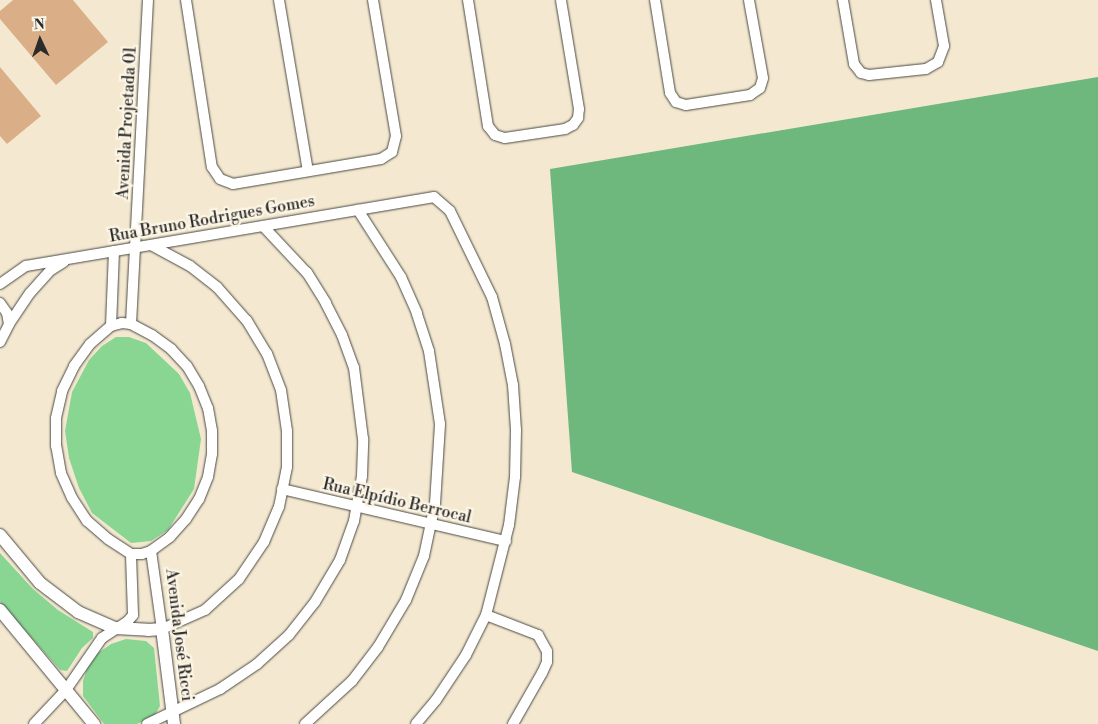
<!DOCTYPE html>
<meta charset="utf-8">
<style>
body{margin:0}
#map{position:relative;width:1098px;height:724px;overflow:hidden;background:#f4e9d0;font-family:"Libre Bodoni",serif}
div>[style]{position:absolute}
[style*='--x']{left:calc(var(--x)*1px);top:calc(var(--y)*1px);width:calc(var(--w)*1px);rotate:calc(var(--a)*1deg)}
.green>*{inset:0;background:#89d693}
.forest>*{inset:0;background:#6eb77d}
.building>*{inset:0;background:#daaf88}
.roads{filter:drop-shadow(0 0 1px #494844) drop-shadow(0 0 1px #494844)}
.minor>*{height:10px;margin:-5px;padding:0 5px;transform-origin:5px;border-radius:5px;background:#fff}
.tertiary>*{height:12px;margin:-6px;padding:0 6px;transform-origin:6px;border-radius:6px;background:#fff}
span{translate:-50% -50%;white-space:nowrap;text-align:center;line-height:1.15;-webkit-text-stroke:4.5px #fcf5e5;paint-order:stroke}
.street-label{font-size:16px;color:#2b2b2b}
.north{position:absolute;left:15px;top:15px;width:50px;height:50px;-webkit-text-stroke:4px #fcf5e5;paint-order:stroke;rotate:357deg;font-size:14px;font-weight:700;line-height:20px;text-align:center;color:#2b2b2b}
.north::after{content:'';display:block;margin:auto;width:18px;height:22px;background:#2b2b2b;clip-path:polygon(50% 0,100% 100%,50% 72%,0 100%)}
</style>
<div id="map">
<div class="green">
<i style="clip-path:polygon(116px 337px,129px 337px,146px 343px,179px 374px,190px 393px,201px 439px,194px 489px,168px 530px,151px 541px,131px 543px,92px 513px,79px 488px,69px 458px,65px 431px,72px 392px,89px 360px,102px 346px)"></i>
<i style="clip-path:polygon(0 553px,33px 589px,58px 610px,93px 632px,93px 638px,82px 648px,67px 671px,60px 670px,0 602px)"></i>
<i style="clip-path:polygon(126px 639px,146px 641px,154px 648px,160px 706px,155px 715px,137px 724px,104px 724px,83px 696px,83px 681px,88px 666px,98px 653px,111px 644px)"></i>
</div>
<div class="forest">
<i style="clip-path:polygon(1098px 77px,1098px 651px,572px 472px,550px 169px)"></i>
</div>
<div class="building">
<i style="clip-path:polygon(13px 0,73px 0,108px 42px,56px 85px,0 19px,0 11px)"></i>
<i style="clip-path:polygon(0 67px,41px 116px,7px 144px,0 136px)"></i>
</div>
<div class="roads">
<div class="minor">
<i style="--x:186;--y:0;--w:169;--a:81.2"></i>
<i style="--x:212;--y:167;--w:14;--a:56"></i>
<i style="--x:220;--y:179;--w:14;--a:21"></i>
<i style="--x:233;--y:184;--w:150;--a:-9.6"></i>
<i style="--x:381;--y:159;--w:13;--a:-32"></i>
<i style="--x:392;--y:152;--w:16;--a:-76"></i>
<i style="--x:396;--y:136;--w:138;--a:-99.6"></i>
<i style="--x:279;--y:0;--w:173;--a:80.4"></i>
<i style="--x:468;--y:0;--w:128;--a:81"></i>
<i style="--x:488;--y:126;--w:11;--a:52"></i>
<i style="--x:495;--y:135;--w:10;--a:17"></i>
<i style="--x:505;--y:138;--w:61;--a:-8.5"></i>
<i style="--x:565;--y:129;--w:9;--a:-27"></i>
<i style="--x:573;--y:125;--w:9;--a:-54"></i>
<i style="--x:578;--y:118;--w:9;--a:-84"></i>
<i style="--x:579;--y:109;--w:110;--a:-99.4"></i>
<i style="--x:655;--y:0;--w:94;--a:80.8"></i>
<i style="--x:670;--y:93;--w:11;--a:56"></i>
<i style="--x:676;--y:102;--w:10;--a:17"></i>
<i style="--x:686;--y:105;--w:65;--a:-8.9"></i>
<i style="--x:750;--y:95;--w:12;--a:-35"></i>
<i style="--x:760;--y:88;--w:10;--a:-73"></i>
<i style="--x:763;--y:78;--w:79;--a:-100.2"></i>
<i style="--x:843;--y:0;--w:65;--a:80.2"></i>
<i style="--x:854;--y:64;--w:11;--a:52"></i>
<i style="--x:861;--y:73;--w:8;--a:14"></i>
<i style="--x:869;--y:75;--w:57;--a:-6"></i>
<i style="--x:926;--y:69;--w:14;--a:-30"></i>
<i style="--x:938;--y:62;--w:17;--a:-69"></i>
<i style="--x:944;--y:46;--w:47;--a:-99.9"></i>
<i style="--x:0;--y:284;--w:32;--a:-35"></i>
<i style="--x:26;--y:266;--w:414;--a:-9.6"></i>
<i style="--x:434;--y:197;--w:21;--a:41"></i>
<i style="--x:450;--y:211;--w:96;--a:64"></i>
<i style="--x:492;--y:297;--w:49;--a:74.5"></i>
<i style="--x:505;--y:344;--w:42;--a:79"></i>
<i style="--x:513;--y:385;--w:45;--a:86.2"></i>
<i style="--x:516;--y:430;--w:47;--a:91.2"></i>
<i style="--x:515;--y:477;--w:48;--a:97.1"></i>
<i style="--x:509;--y:525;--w:93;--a:104.3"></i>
<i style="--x:486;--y:615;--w:45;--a:116.6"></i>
<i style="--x:466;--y:655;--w:54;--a:123.7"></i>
<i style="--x:436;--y:700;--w:31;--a:130"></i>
<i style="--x:0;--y:303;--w:12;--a:55"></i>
<i style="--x:7;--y:313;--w:11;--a:80"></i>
<i style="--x:122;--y:323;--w:9;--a:6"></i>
<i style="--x:131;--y:324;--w:24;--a:28"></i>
<i style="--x:152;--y:335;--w:24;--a:36"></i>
<i style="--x:171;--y:349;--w:23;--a:47"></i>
<i style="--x:187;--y:366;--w:23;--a:59"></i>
<i style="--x:199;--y:386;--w:24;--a:68"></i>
<i style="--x:208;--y:408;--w:23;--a:80"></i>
<i style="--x:212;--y:431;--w:23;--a:90"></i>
<i style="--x:212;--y:454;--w:23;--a:100"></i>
<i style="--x:208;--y:477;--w:24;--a:112"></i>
<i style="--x:199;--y:499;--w:24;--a:123"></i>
<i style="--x:186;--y:519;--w:24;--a:132"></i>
<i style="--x:170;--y:537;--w:24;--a:144"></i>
<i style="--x:151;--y:551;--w:9;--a:162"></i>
<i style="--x:142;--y:554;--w:11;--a:180"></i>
<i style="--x:131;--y:554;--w:27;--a:-147"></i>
<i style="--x:108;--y:539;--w:28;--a:-139"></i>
<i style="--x:87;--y:521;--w:27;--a:-123"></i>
<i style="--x:72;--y:498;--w:27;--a:-114"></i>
<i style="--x:61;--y:473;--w:27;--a:-100"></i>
<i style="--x:56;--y:446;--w:28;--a:-90"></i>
<i style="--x:56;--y:418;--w:28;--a:-77"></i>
<i style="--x:62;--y:391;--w:28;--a:-64"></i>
<i style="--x:74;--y:366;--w:27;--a:-54"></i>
<i style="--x:90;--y:344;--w:28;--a:-41"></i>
<i style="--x:111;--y:326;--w:11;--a:-15"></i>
<i style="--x:131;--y:324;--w:324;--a:-87"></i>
<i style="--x:111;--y:326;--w:75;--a:-87.7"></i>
<i style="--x:0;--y:342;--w:20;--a:-63"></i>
<i style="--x:9;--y:324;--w:37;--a:-56"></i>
<i style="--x:30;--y:293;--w:31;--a:-48"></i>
<i style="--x:51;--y:270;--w:15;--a:-32"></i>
<i style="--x:282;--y:489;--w:230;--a:13.1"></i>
<i style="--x:151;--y:551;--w:79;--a:82"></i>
<i style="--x:162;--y:629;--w:47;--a:-23.8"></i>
<i style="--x:205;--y:610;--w:46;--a:-42.4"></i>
<i style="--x:239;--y:579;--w:45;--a:-56"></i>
<i style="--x:264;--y:542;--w:38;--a:-67"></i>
<i style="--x:279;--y:507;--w:41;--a:-78.7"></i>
<i style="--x:287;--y:467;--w:36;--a:-90"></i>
<i style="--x:287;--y:431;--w:41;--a:-98.3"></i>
<i style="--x:281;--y:390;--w:39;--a:-111"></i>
<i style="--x:267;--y:354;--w:39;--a:-121"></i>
<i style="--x:247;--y:321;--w:45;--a:-131.4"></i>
<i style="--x:217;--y:287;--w:34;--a:-142"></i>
<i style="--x:190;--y:266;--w:44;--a:-151.7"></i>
<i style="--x:486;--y:615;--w:56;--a:21"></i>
<i style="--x:538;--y:635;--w:18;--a:61"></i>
<i style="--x:547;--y:651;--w:11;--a:90"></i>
<i style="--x:547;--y:662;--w:12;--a:114"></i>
<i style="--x:542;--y:673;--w:59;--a:119.6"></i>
<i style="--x:34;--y:724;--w:47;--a:-46.7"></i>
<i style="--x:66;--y:690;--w:63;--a:-55.3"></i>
<i style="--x:102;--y:638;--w:31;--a:-33"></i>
<i style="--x:128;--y:621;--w:8;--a:-50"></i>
<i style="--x:133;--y:615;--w:61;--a:-91.9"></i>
<i style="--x:147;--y:724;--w:81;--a:-25.6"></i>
<i style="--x:220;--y:689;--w:45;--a:-34"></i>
<i style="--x:257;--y:664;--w:43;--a:-42.2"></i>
<i style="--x:289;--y:635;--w:42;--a:-51.8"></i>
<i style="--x:315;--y:602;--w:49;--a:-59.2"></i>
<i style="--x:340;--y:560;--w:41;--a:-70.3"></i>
<i style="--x:354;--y:521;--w:46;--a:-79.9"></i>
<i style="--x:362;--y:476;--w:37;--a:-88"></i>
<i style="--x:363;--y:439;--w:72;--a:-97.2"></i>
<i style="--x:354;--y:368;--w:35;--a:-110"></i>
<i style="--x:342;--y:335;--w:36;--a:-117"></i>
<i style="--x:326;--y:303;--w:36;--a:-122"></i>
<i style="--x:307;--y:273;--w:64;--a:-133.1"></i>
<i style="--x:305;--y:724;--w:64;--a:-42.5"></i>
<i style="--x:352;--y:681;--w:43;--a:-52.6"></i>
<i style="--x:378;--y:647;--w:55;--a:-59.2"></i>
<i style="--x:406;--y:600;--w:48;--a:-67.8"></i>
<i style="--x:424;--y:556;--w:53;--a:-78.1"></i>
<i style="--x:435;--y:504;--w:80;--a:-86.4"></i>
<i style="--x:440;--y:424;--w:74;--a:-98.6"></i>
<i style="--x:429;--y:351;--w:40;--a:-108"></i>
<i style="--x:417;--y:313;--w:39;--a:-114"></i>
<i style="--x:401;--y:277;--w:80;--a:-122.7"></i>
</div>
<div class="tertiary">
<i style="--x:0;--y:535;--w:62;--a:50.2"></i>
<i style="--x:40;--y:583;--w:48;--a:37.3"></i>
<i style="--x:78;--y:612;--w:40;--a:23.4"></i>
<i style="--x:115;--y:628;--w:33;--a:3"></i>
<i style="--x:148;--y:630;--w:14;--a:-4"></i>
<i style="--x:162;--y:629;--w:96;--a:82.8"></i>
<i style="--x:0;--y:610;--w:148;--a:50.5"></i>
</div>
</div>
<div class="street-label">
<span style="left:127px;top:123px;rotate:-87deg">Avenida Projetada 01</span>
<span style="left:212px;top:219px;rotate:-10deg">Rua Bruno Rodrigues Gomes</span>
<span style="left:397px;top:501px;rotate:13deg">Rua Elpídio Berrocal</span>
<span style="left:179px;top:635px;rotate:83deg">Avenida José Ricci</span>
</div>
<div class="north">N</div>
</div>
